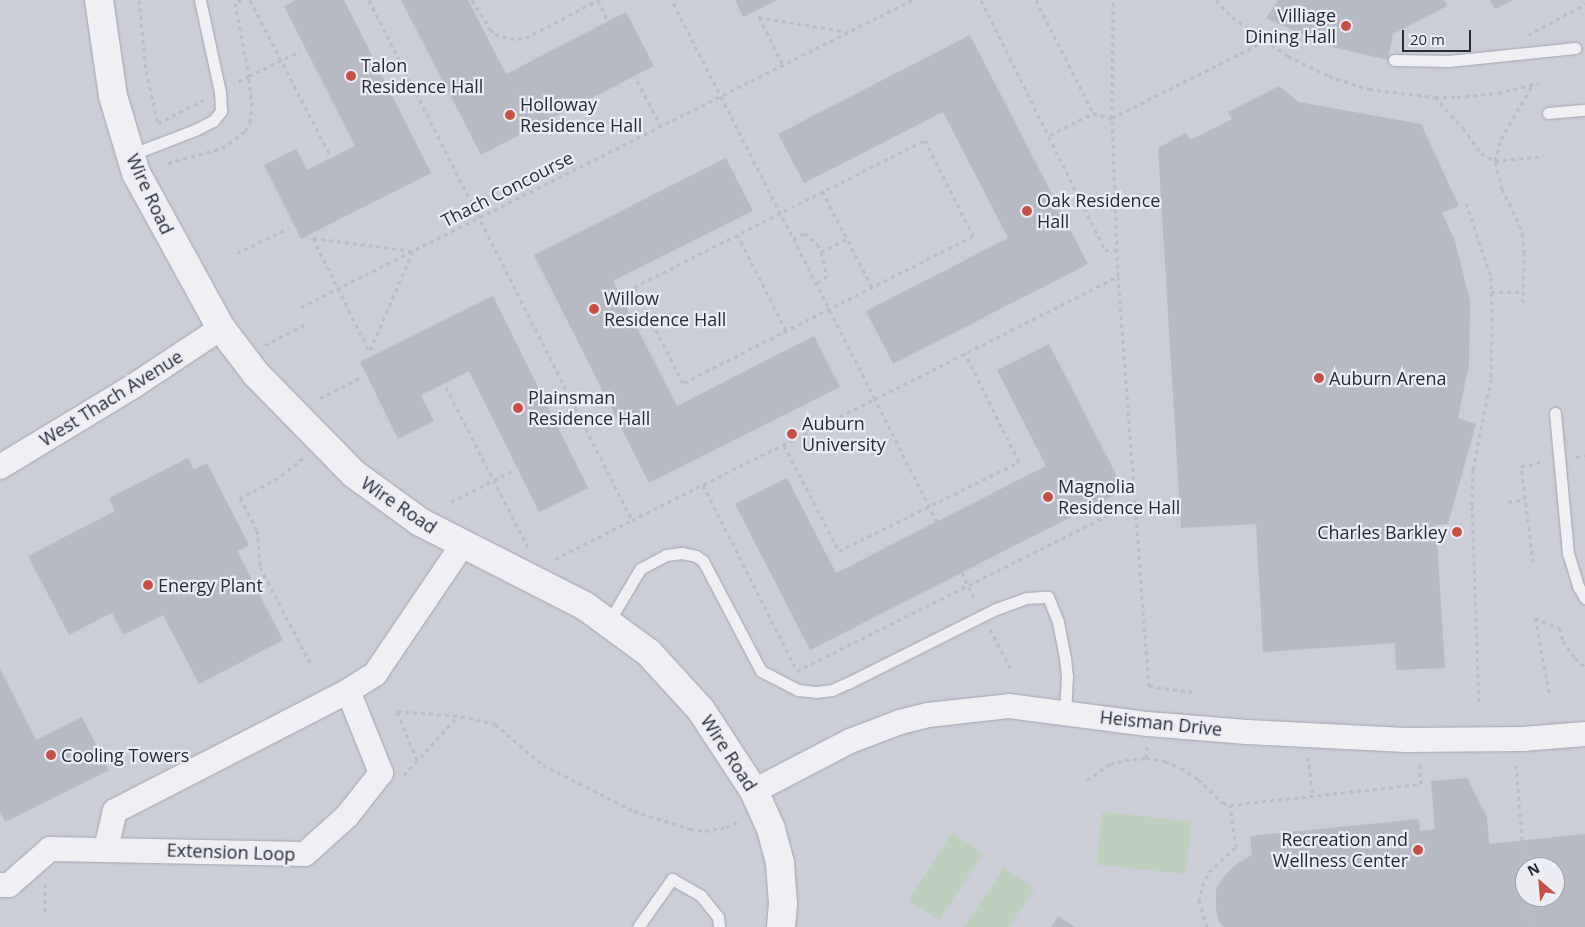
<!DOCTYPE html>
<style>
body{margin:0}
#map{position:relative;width:1585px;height:927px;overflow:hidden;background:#dcdee6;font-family:"Open Sans",sans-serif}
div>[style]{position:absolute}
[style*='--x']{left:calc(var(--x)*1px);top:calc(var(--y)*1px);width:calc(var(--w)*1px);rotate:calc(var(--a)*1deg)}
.built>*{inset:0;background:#cbcdd7}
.green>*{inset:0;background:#bfcfbe;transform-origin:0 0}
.building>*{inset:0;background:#b7b9c5}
.path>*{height:3px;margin-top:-1.5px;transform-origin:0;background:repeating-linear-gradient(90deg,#bbbcc4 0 4px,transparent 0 8px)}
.roads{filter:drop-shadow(0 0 1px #a2a4af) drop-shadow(0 0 1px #a2a4af)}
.service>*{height:11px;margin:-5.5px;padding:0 5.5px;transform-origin:5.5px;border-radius:5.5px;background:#efeff4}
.minor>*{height:24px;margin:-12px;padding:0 12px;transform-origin:12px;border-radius:12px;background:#efeff4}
.tertiary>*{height:28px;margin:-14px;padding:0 14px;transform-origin:14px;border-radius:14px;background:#efeff4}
.dots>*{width:14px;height:14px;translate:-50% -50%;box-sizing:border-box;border:2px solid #ecedf3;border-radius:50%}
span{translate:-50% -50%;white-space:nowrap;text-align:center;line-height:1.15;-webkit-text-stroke:4.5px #ecedf3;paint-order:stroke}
.poi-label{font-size:18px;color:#272a3b}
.right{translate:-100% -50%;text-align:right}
.left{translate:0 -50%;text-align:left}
.street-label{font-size:18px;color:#272a3b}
.north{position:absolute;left:1515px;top:857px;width:50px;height:50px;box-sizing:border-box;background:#ecedf3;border:1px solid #9d9fa9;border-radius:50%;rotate:333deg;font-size:14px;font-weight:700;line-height:20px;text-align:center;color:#272a3b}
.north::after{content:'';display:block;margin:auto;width:18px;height:22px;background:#c55047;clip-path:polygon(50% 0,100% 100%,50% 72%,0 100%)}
.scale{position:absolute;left:1402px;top:30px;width:69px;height:22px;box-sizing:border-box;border:2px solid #272a3b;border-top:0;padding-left:6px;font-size:15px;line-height:18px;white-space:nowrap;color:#272a3b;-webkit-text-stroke:4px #ecedf3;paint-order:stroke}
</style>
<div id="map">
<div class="built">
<i style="clip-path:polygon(evenodd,0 0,1585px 0,1585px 927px,0 927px,0 0,1525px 867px,1555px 867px,1555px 897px,1525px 897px,1525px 867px)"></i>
</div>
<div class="green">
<i style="left:1102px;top:812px;width:90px;height:53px;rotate:6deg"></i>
<i style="left:952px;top:833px;width:37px;height:80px;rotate:33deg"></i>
<i style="clip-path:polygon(1004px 868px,1035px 888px,1009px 927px,964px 927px)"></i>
</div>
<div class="building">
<i style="clip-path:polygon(296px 0,344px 0,431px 173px,301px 239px,264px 165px,296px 149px,307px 170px,355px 146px,284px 6px)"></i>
<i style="clip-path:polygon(401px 0,468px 0,506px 74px,626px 12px,654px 66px,481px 155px)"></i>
<i style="clip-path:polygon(735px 0,777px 0,743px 17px)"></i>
<i style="clip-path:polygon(1278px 0,1444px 0,1447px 6px,1393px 34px,1388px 60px,1328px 46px,1266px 18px)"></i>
<i style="clip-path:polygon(1490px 0,1513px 0,1495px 9px)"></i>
<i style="clip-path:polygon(970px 35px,1088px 264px,893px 364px,866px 311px,1008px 238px,943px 112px,804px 183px,778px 134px)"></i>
<i style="clip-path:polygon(1279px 86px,1299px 102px,1421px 124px,1459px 206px,1442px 213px,1455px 241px,1470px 301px,1469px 364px,1458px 418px,1476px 424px,1448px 524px,1436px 525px,1445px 668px,1396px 670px,1395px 643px,1263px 652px,1256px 524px,1181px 528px,1158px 148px,1186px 133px,1190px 140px,1232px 119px,1228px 112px)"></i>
<i style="clip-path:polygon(726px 158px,753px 211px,613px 281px,677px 406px,814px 336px,840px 387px,649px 483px,534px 255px)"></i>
<i style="clip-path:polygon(493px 296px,588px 488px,539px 512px,469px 371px,421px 395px,434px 421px,398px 439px,360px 362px)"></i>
<i style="clip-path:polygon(1049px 344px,1124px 490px,810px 650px,735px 504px,787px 478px,836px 573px,1046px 466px,997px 370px)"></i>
<i style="clip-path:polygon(188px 458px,194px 470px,207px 463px,249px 545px,237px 551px,283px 640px,199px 684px,163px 615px,123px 635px,112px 613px,69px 635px,28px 556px,115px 511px,109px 498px)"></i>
<i style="clip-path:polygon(0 669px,36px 740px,82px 717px,109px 770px,5px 822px,0 812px)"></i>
<i style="clip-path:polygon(evenodd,1467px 778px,1487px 817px,1489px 844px,1585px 834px,1585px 927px,1224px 927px,1219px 922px,1216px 909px,1216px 889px,1226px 874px,1238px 863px,1252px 855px,1250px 836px,1419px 819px,1420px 831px,1435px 829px,1431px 781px,1467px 778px,1525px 867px,1555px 867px,1555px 897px,1525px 897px,1525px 867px)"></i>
<i style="clip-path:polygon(1058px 916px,1075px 927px,1051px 927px)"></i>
</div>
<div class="path">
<i style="--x:139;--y:0;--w:71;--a:84.4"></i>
<i style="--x:146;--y:71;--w:53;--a:77"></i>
<i style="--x:158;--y:123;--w:51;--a:-26.6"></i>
<i style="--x:241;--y:0;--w:7;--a:153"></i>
<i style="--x:235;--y:3;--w:74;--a:79.1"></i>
<i style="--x:249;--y:76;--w:57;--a:-26.1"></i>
<i style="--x:250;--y:0;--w:174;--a:62.7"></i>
<i style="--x:369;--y:0;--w:583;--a:63.17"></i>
<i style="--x:632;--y:520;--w:271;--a:-26.5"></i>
<i style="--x:875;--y:399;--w:448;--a:-117"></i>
<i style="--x:472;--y:0;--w:34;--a:58"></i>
<i style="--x:490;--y:29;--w:7;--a:45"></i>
<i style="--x:495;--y:34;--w:16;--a:18"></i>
<i style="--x:510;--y:39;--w:16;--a:-4"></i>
<i style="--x:526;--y:38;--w:81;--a:-27.8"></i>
<i style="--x:598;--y:0;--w:21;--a:65"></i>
<i style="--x:981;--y:0;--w:279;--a:63.6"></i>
<i style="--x:1105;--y:250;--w:11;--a:0"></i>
<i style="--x:1036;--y:0;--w:127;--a:63.2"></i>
<i style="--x:1093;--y:113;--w:20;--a:15"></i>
<i style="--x:1112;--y:118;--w:118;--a:-89.5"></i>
<i style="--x:1216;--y:0;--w:23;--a:47"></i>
<i style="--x:1232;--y:17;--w:68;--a:34.9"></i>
<i style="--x:1288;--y:56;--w:46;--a:26"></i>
<i style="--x:1329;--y:76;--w:42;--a:18"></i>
<i style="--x:1369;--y:89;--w:66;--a:6.9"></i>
<i style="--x:1435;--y:97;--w:22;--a:0"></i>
<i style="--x:1457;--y:97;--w:41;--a:-5.6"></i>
<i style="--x:1498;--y:93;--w:42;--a:-13.7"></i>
<i style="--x:758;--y:17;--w:92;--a:9.4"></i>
<i style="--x:759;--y:17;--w:54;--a:63.4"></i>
<i style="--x:1528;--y:35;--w:65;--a:-28.5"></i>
<i style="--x:637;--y:81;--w:51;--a:61.9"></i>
<i style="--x:1435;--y:97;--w:42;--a:47.9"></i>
<i style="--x:1463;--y:128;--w:31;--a:54"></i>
<i style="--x:1481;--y:153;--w:16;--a:30"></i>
<i style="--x:1495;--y:161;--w:49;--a:-5.8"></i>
<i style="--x:1050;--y:135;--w:48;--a:-27.1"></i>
<i style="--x:925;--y:140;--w:107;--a:63.4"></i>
<i style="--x:973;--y:236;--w:325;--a:153.1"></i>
<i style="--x:683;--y:383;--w:108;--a:-117"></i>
<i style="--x:634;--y:287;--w:326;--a:-26.8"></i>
<i style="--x:169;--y:165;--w:2;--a:-117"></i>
<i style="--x:168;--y:163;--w:56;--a:-15.5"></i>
<i style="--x:222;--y:148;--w:29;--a:-36"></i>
<i style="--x:245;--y:131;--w:10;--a:-61"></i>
<i style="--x:250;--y:122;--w:16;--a:-83"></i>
<i style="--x:252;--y:106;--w:30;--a:-96"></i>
<i style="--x:249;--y:76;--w:17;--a:152"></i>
<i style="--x:822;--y:191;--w:108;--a:62.5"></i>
<i style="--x:1466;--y:203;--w:78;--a:71.3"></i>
<i style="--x:1491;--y:277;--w:40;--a:88.6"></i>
<i style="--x:1492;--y:317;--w:62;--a:90.9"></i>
<i style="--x:1491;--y:379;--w:92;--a:101.3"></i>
<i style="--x:1473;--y:469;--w:37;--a:92"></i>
<i style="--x:1472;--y:506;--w:198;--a:88"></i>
<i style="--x:737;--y:234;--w:108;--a:63"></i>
<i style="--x:313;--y:238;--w:101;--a:7.4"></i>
<i style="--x:413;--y:251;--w:109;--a:113.3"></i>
<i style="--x:313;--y:238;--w:126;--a:63.6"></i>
<i style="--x:793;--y:239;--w:13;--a:-29"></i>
<i style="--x:804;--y:233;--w:17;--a:40"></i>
<i style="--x:817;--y:244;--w:9;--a:63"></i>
<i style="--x:821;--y:252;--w:25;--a:76"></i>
<i style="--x:827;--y:276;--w:14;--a:144"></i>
<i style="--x:821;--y:252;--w:29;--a:-27"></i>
<i style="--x:237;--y:253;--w:58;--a:-25.7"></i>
<i style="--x:1118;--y:276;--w:413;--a:85.7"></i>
<i style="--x:1491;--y:292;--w:32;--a:0"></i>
<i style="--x:1523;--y:303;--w:50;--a:-88.9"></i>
<i style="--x:1524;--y:253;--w:17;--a:-93"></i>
<i style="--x:1523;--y:236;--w:16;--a:-108"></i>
<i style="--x:1518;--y:221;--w:36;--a:-117"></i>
<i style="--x:1502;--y:189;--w:29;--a:-104"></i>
<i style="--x:1495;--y:161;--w:23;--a:-75"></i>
<i style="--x:1501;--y:139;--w:64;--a:-59.8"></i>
<i style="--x:301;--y:307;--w:684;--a:-26.68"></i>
<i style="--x:265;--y:345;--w:48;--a:-27.1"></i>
<i style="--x:446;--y:387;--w:182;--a:62.9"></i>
<i style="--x:320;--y:398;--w:47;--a:-26.6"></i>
<i style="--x:784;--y:445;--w:119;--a:62.6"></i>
<i style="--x:839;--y:551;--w:201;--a:-26.3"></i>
<i style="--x:1019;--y:462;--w:122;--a:-116.4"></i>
<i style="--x:1576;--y:457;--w:9;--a:-13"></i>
<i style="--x:303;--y:458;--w:32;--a:141"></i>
<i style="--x:278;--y:478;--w:43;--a:152.2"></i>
<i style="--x:240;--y:498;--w:36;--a:62"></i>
<i style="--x:257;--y:530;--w:37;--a:85"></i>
<i style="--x:260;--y:567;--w:110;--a:62.3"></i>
<i style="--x:703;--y:485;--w:208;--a:63.2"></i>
<i style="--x:797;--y:671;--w:378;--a:-26.6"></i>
<i style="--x:451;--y:502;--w:68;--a:-26.9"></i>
<i style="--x:1508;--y:502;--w:17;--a:-10"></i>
<i style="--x:937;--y:522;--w:138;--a:-116.8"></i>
<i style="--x:875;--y:399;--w:272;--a:-26.8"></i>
<i style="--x:1118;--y:276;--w:158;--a:-92.2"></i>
<i style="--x:1112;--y:118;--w:165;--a:-26.7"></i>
<i style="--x:1259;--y:44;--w:6;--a:-45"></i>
<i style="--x:555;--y:559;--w:86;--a:-26.9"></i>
<i style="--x:1533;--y:562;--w:97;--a:-97.1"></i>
<i style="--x:1521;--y:466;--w:16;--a:-7"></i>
<i style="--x:1537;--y:464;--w:6;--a:-51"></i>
<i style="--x:962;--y:572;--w:32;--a:66"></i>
<i style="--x:1535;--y:618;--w:79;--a:79.1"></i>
<i style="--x:1535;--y:618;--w:26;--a:23"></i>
<i style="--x:1559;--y:628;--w:14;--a:73"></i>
<i style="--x:1563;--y:641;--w:21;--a:55"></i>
<i style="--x:1575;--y:658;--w:13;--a:42"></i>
<i style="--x:990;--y:629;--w:47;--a:62.4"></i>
<i style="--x:1149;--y:686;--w:44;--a:7.8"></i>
<i style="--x:1308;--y:757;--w:39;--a:83"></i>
<i style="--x:1146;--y:758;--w:12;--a:-85"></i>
<i style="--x:417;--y:760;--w:53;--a:-112.2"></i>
<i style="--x:397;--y:711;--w:64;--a:4.5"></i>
<i style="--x:461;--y:716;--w:35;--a:13"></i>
<i style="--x:495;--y:724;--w:63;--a:40.5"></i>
<i style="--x:543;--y:765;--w:102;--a:26.8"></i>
<i style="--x:634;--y:811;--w:59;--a:17.8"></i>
<i style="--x:690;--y:829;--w:15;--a:8"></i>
<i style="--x:705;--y:831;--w:21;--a:-11"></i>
<i style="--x:726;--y:827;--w:13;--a:-23"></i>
<i style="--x:1516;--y:765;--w:111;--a:85.4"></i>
<i style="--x:404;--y:775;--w:80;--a:-47.5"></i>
<i style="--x:1087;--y:780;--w:28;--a:-35"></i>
<i style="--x:1110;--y:764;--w:16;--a:-15"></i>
<i style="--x:1125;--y:760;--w:21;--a:-5"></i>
<i style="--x:1146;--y:758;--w:19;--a:9"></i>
<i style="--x:1165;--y:761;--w:17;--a:24"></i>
<i style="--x:1181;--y:768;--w:20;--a:33"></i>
<i style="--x:1198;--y:779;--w:35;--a:44"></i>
<i style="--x:1223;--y:803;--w:7;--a:16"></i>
<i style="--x:1230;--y:805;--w:192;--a:-6.3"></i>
<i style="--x:1421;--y:784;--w:21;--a:-95"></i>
<i style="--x:45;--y:884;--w:30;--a:90"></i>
<i style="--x:1527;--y:897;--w:30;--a:84"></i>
<i style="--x:1207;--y:927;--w:27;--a:-107"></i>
<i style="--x:1199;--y:901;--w:15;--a:-79"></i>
<i style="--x:1202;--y:886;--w:16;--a:-63"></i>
<i style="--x:1209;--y:872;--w:37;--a:-43"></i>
<i style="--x:1236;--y:847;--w:42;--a:-98.1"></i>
</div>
<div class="roads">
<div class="service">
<i style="--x:1394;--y:60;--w:55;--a:1"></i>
<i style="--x:1449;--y:61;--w:127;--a:-5.9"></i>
<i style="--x:1548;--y:113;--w:37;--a:-5"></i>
<i style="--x:130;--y:155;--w:70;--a:-21"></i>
<i style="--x:195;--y:130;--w:20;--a:-27"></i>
<i style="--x:213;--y:121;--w:13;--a:-51"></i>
<i style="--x:221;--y:111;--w:19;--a:-93"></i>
<i style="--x:220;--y:92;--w:94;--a:-102.3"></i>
<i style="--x:1555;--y:413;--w:141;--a:84.7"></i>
<i style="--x:1568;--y:553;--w:34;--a:73"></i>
<i style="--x:1578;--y:586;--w:14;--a:60"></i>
<i style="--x:608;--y:623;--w:63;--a:-59.3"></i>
<i style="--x:640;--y:569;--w:30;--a:-28"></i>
<i style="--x:666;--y:555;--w:16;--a:-7"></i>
<i style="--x:682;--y:553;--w:14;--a:12"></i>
<i style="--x:696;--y:556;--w:9;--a:36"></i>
<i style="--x:703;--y:561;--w:124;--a:62.2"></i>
<i style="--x:761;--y:671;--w:42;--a:27.2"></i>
<i style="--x:798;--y:690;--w:18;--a:6"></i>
<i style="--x:816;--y:692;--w:16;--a:-7"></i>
<i style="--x:832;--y:690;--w:17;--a:-24"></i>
<i style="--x:848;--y:683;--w:165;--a:-26.6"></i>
<i style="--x:996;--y:609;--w:32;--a:-20"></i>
<i style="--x:1026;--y:598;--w:22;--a:-3"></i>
<i style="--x:1048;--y:597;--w:27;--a:68"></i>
<i style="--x:1058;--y:622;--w:37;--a:79"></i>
<i style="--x:1065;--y:658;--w:18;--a:84"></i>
<i style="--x:1067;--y:676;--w:36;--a:93"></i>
<i style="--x:638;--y:927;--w:59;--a:-54.7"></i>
<i style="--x:672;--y:879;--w:34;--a:30"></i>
<i style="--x:701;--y:896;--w:27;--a:51"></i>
<i style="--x:718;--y:917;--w:10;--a:84"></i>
</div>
<div class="minor">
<i style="--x:0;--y:467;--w:154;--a:-31.2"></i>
<i style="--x:132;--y:387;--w:107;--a:-33.5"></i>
<i style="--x:754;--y:791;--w:108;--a:-27.5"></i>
<i style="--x:850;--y:741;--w:53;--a:-20.8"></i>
<i style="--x:900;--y:722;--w:29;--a:-14"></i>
<i style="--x:928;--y:715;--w:81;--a:-6.3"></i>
<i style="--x:1009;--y:706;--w:140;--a:7.4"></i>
<i style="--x:1148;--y:724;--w:99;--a:4.6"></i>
<i style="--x:1247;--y:732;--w:159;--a:2.9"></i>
<i style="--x:1406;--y:740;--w:117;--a:-0.5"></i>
<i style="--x:1523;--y:739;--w:62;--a:-4.6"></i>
<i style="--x:106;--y:849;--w:39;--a:-77"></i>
<i style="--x:115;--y:811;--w:262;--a:-27.2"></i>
<i style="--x:348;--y:691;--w:32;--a:-32"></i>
<i style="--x:375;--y:674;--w:157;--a:-55.9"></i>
<i style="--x:0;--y:885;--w:9;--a:0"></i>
<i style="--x:9;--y:885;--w:55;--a:-41.3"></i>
<i style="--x:50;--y:849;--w:255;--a:1.1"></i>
<i style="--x:305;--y:854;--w:57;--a:-42.1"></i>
<i style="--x:347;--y:816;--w:55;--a:-51.7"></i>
<i style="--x:381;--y:773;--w:88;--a:-111.9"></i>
</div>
<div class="tertiary">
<i style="--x:99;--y:0;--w:97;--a:81.7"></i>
<i style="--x:113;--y:96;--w:80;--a:73.4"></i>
<i style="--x:136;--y:173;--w:177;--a:61.3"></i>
<i style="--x:221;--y:328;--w:58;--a:52.7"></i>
<i style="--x:256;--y:374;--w:140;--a:45.6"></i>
<i style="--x:354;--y:474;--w:82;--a:36"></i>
<i style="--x:420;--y:522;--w:185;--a:27"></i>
<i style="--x:585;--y:606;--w:79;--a:36.3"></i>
<i style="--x:649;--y:653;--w:77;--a:47.6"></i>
<i style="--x:701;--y:710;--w:97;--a:56.8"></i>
<i style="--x:754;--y:791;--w:42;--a:65.9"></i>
<i style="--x:771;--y:829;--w:35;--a:75"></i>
<i style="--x:780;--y:863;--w:41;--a:85.8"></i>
<i style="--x:783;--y:904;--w:23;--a:95"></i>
</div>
</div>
<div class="dots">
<i style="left:1346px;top:26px;background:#c55047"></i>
<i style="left:351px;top:76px;background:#c55047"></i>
<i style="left:510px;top:115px;background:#c55047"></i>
<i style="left:1027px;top:211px;background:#c55047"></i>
<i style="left:594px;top:309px;background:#c55047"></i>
<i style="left:1319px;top:378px;background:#c55047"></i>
<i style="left:518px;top:408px;background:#c55047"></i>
<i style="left:792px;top:434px;background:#c55047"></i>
<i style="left:1048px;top:497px;background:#c55047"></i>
<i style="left:1457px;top:532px;background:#c55047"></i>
<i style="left:148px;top:585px;background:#c55047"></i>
<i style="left:51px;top:755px;background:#c55047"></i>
<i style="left:1418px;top:850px;background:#c55047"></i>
</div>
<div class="poi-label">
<span class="right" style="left:1336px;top:26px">Villiage<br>Dining Hall</span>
<span class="left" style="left:361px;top:76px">Talon<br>Residence Hall</span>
<span class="left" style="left:520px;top:115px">Holloway<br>Residence Hall</span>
<span class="left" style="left:1037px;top:211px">Oak Residence<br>Hall</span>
<span class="left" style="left:604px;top:309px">Willow<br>Residence Hall</span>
<span class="left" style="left:1329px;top:378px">Auburn Arena</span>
<span class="left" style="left:528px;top:408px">Plainsman<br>Residence Hall</span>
<span class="left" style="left:802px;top:434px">Auburn<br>University</span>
<span class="left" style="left:1058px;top:497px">Magnolia<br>Residence Hall</span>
<span class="right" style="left:1447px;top:532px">Charles Barkley</span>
<span class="left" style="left:158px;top:585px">Energy Plant</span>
<span class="left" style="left:61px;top:755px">Cooling Towers</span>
<span class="right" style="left:1408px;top:850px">Recreation and<br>Wellness Center</span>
</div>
<div class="street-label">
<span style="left:507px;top:189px;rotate:-27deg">Thach Concourse</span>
<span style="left:150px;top:194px;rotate:65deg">Wire Road</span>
<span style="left:111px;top:398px;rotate:-32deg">West Thach Avenue</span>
<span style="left:399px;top:505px;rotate:34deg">Wire Road</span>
<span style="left:1161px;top:723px;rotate:6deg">Heisman Drive</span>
<span style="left:729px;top:753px;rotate:57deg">Wire Road</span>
<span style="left:231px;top:852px;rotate:2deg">Extension Loop</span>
</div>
<div class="north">N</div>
<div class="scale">20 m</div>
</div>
